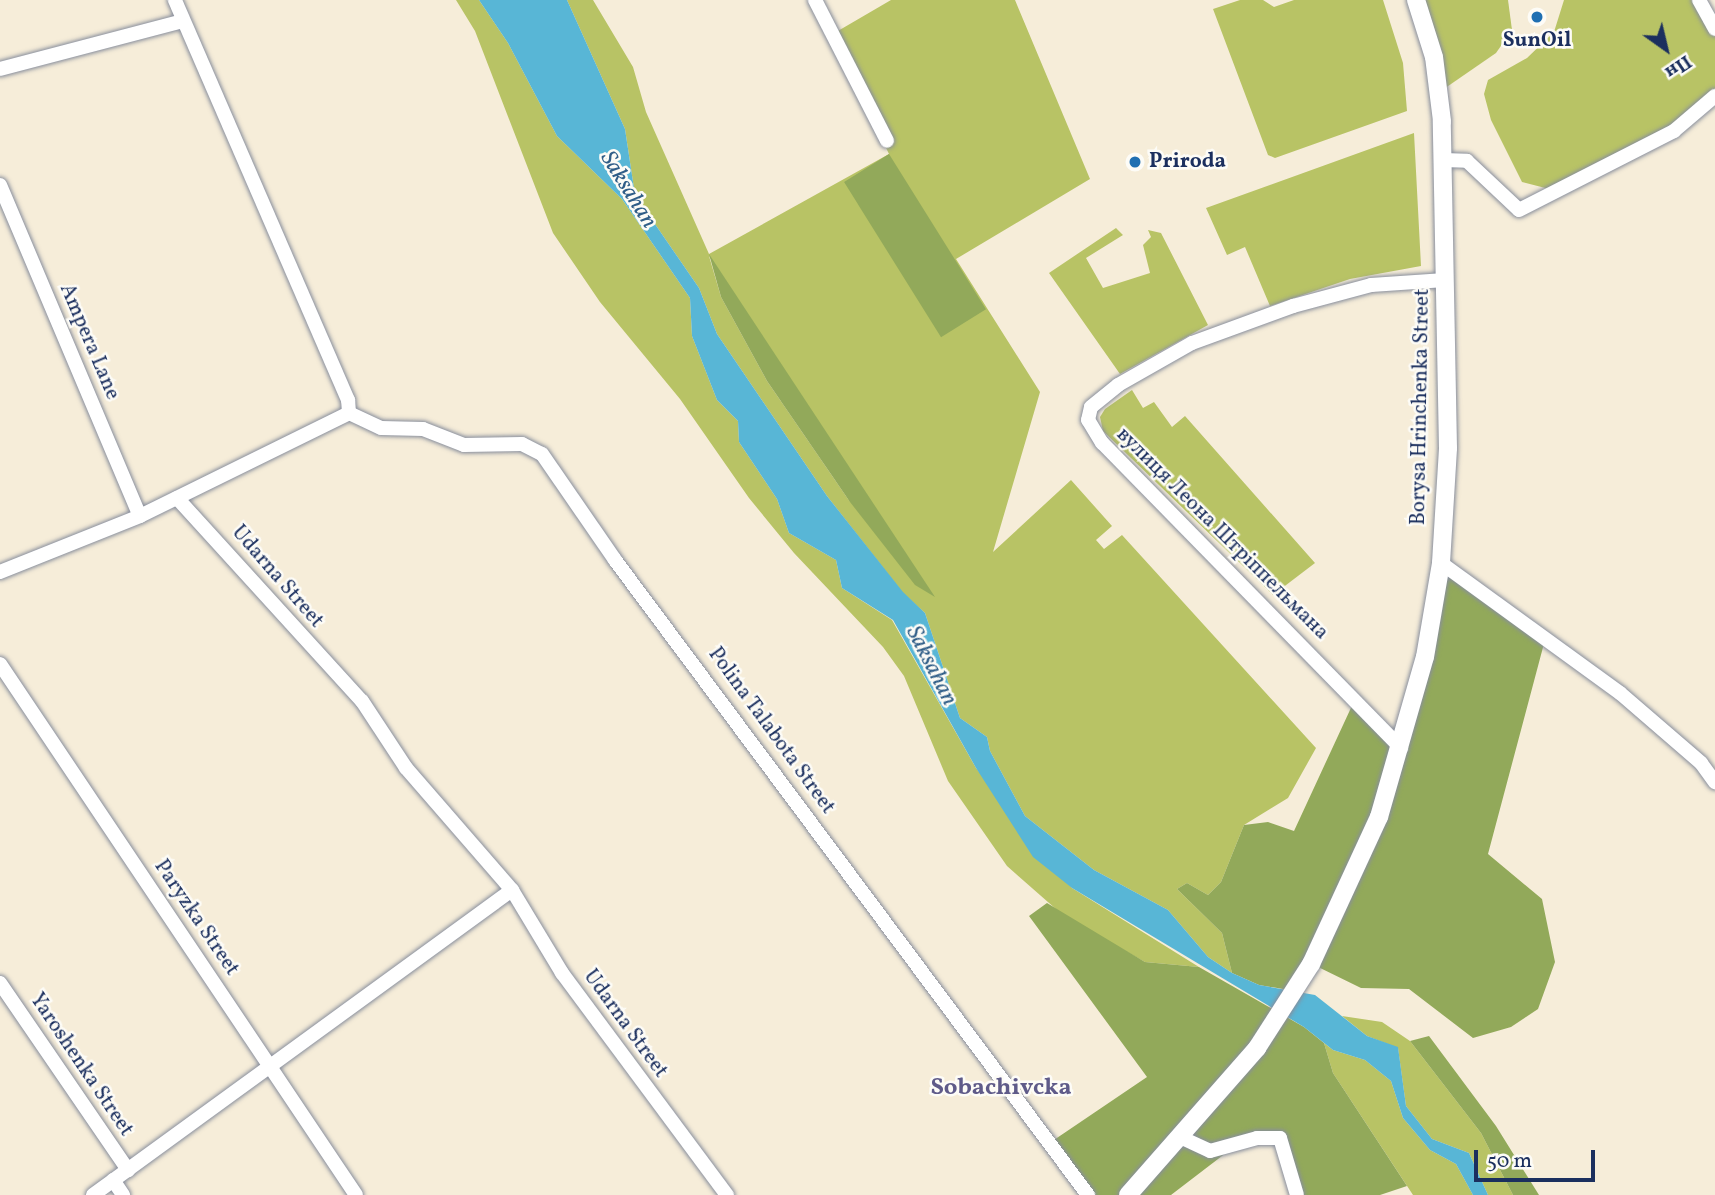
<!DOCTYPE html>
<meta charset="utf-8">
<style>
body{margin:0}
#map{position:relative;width:1715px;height:1195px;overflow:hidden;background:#f6edd9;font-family:Vollkorn,serif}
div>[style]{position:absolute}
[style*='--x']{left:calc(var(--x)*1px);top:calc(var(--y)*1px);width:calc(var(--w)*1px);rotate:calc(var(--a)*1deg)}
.green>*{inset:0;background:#b8c365}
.forest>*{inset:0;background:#92a95a;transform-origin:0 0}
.water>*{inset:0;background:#58b6d6}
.roads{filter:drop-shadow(0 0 2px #888e9c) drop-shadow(0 0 2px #888e9c)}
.minor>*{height:14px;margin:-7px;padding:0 7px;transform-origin:7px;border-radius:7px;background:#fff}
.tertiary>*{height:18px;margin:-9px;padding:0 9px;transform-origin:9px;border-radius:9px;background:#fff}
.dots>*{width:19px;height:19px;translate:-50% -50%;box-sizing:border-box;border:4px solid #fdfcf7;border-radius:50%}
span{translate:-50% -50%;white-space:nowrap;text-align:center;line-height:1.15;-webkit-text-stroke:5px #fdfcf7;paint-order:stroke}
.poi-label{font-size:21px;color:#1b2f5e;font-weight:700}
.left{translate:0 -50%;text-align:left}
.street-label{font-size:21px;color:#1b2f5e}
.water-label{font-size:23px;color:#305e88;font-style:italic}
.quarter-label{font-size:24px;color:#5f5b89;font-weight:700}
.north{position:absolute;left:1631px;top:14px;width:70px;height:70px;-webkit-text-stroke:5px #fdfcf7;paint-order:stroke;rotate:146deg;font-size:19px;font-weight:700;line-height:28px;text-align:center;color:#1b2f5e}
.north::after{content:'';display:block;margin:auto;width:24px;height:32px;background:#1b2f5e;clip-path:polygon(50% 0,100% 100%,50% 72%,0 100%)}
.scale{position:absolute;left:1474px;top:1150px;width:121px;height:32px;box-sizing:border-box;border:4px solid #1b2f5e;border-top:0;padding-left:9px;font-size:21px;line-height:24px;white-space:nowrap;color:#1b2f5e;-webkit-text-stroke:5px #fdfcf7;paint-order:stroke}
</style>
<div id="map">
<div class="green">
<i style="clip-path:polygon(456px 0,479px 0,508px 43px,557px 136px,622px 199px,690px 298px,692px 336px,717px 400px,738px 421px,739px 442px,777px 499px,789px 533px,836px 560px,842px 588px,892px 620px,976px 768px,1072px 888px,1199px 967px,1145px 962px,1065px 917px,1007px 866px,948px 781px,904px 676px,883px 647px,794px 553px,749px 498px,680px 399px,600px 302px,553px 233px,475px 31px)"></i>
<i style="clip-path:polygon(evenodd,567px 0,593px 0,633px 67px,646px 112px,709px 254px,889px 154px,831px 35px,891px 0,1015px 0,1090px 179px,956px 259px,1040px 392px,993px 552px,1071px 480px,1112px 526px,1096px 540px,1104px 549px,1122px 535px,1316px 748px,1288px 798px,1244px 825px,1221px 882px,1208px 895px,1187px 883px,1177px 889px,1222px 933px,1232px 973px,1208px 957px,1168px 910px,1094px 870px,1025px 816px,990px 751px,987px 737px,960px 718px,925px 613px,903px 593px,827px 496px,717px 334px,699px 288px,635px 195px,625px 129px,567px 0,709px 256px,850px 502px,767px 381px,721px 297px,709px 256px)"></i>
<i style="clip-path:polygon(1240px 0,1263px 0,1274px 7px,1294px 0,1383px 0,1403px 63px,1407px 111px,1275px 158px,1268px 155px,1213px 9px)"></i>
<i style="clip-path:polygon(1416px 0,1508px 0,1512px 30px,1496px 53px,1438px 93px)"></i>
<i style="clip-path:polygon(1564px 0,1699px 0,1715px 29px,1715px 96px,1696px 116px,1557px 191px,1522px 182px,1491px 120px,1484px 94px,1488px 80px,1527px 58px,1554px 32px)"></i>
<i style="clip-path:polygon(1414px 133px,1421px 266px,1350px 279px,1270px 306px,1245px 247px,1227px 255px,1206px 208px)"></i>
<i style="clip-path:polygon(1116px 228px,1123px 235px,1086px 258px,1103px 288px,1150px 273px,1143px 245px,1151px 237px,1148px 230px,1161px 233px,1208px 325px,1120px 374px,1049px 273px)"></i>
<i style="clip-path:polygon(1132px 390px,1143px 408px,1154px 402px,1172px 427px,1185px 416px,1315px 563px,1273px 595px,1103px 431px,1100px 417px,1105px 409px)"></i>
<i style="clip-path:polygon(1342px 1016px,1382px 1022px,1410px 1041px,1481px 1133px,1513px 1195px,1488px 1195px,1469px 1153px,1432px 1139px,1406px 1106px,1398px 1048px,1367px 1036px)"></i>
<i style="clip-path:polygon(1324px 1043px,1333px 1050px,1365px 1060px,1391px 1081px,1403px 1118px,1430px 1150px,1456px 1164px,1473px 1195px,1413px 1195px,1333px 1073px)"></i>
</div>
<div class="forest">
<i style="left:889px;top:154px;width:183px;height:53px;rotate:58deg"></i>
<i style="clip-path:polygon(709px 254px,935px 597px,915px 585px,850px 502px,767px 381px,721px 297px)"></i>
<i style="clip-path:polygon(1441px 563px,1546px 636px,1488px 854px,1542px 899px,1555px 962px,1538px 1009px,1511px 1027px,1473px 1038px,1409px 989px,1361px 988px,1312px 964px,1295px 991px,1259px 985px,1232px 973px,1222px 933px,1177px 889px,1187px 883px,1208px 895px,1221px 882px,1244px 825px,1268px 822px,1294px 831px,1356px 697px,1401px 748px)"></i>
<i style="clip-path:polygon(1047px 903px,1145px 962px,1199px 967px,1304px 1027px,1324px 1043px,1333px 1073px,1407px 1186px,1380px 1195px,1297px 1195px,1280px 1139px,1235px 1146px,1171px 1195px,1088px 1195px,1048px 1144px,1147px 1077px,1029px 916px)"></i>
<i style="clip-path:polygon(1429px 1036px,1496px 1126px,1539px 1195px,1513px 1195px,1481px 1133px,1410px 1041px)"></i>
</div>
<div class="water">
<i style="clip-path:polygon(479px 0,567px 0,625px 129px,635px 195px,699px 288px,717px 334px,827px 496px,903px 592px,925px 613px,960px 718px,987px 737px,990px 751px,1025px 816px,1094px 870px,1168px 910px,1208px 957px,1232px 973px,1259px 985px,1315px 995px,1367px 1036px,1398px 1047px,1406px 1106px,1432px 1139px,1469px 1153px,1488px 1195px,1473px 1195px,1456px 1164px,1430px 1150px,1403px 1118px,1391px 1081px,1365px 1060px,1333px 1050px,1304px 1027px,1072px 888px,1033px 857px,976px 768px,893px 620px,842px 588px,836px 560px,789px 533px,777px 499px,739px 442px,738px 421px,717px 400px,692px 336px,690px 298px,622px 199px,557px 136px,508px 43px)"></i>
</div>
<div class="roads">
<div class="minor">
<i style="--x:815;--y:0;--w:158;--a:62.9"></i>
<i style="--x:1699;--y:0;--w:33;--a:61"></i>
<i style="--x:0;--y:69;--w:189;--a:-14.7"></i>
<i style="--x:1443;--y:160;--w:24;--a:2"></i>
<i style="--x:1467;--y:161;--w:71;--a:43.3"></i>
<i style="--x:1519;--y:210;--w:174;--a:-27"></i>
<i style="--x:1674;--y:131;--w:54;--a:-40.5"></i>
<i style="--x:0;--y:185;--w:359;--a:67.1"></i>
<i style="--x:349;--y:413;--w:35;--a:25"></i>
<i style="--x:381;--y:428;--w:42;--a:1.4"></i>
<i style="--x:423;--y:429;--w:44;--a:21.3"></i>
<i style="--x:464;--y:445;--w:58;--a:-1"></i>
<i style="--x:522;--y:444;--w:22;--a:27"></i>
<i style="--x:542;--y:454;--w:129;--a:55.4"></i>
<i style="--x:615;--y:560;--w:792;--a:53.32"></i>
<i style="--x:177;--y:498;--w:275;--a:47.7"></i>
<i style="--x:362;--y:701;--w:80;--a:56.7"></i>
<i style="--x:406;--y:768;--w:162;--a:49"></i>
<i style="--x:512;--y:890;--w:97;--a:58.9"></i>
<i style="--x:562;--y:973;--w:277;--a:53.4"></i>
<i style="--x:1441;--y:563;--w:221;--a:36"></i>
<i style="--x:1620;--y:693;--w:107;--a:40.8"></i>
<i style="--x:1701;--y:763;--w:24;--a:54"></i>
<i style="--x:0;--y:572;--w:151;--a:-21.8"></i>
<i style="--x:140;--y:516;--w:233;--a:-26.2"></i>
<i style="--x:349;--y:413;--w:13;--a:-94"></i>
<i style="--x:348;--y:400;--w:436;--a:-113.4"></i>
<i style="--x:0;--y:664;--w:639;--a:56.16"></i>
<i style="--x:1401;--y:748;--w:427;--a:-134.4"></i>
<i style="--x:1102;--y:443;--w:27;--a:-121"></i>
<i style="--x:1088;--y:420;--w:13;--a:-77"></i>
<i style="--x:1091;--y:407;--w:35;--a:-39"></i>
<i style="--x:1118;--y:385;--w:85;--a:-29.6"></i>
<i style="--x:1192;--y:343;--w:108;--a:-20.1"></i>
<i style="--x:1293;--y:306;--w:81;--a:-15.1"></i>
<i style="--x:1371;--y:285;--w:74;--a:-3.9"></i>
<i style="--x:0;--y:983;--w:227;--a:55.6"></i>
<i style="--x:1180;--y:1137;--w:33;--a:25"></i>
<i style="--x:1210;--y:1151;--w:49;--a:-15.5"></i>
<i style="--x:1257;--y:1138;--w:23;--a:0"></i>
<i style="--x:1280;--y:1138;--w:59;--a:73.4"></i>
<i style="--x:113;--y:1180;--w:18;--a:56"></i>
<i style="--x:93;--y:1195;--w:518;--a:-36.05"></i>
</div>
<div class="tertiary">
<i style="--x:1128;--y:1195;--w:196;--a:-48.7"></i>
<i style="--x:1257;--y:1048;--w:100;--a:-57.3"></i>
<i style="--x:1311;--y:964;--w:162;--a:-65.2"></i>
<i style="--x:1379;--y:817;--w:166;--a:-74"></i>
<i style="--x:1425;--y:657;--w:95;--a:-80.3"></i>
<i style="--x:1441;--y:563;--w:115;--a:-86.5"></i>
<i style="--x:1448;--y:448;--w:327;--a:-91.1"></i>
<i style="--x:1442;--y:121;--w:64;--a:-97.1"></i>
<i style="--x:1434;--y:57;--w:60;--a:-107.5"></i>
</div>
</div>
<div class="dots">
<i style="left:1537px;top:17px;background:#1f6fb2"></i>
<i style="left:1135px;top:162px;background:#1f6fb2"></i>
</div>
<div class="poi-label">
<span style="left:1537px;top:41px">SunOil</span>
<span class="left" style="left:1149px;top:162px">Priroda</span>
</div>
<div class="street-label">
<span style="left:89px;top:342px;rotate:67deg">Ampera Lane</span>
<span style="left:1421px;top:407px;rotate:-89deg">Borysa Hrinchenka Street</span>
<span style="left:1222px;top:534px;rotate:45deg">вулиця Леона Штріппельмана</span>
<span style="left:277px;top:577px;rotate:49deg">Udarna Street</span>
<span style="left:771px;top:731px;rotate:54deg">Polina Talabota Street</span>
<span style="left:196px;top:918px;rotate:56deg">Paryzka Street</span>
<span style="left:625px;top:1024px;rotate:54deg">Udarna Street</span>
<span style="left:81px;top:1065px;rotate:56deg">Yaroshenka Street</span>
</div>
<div class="water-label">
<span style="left:628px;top:190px;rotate:58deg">Saksahan</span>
<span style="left:931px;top:666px;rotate:63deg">Saksahan</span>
</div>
<div class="quarter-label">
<span style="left:1001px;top:1089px">Sobachivcka</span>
</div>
<div class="north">Пн</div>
<div class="scale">50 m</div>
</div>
